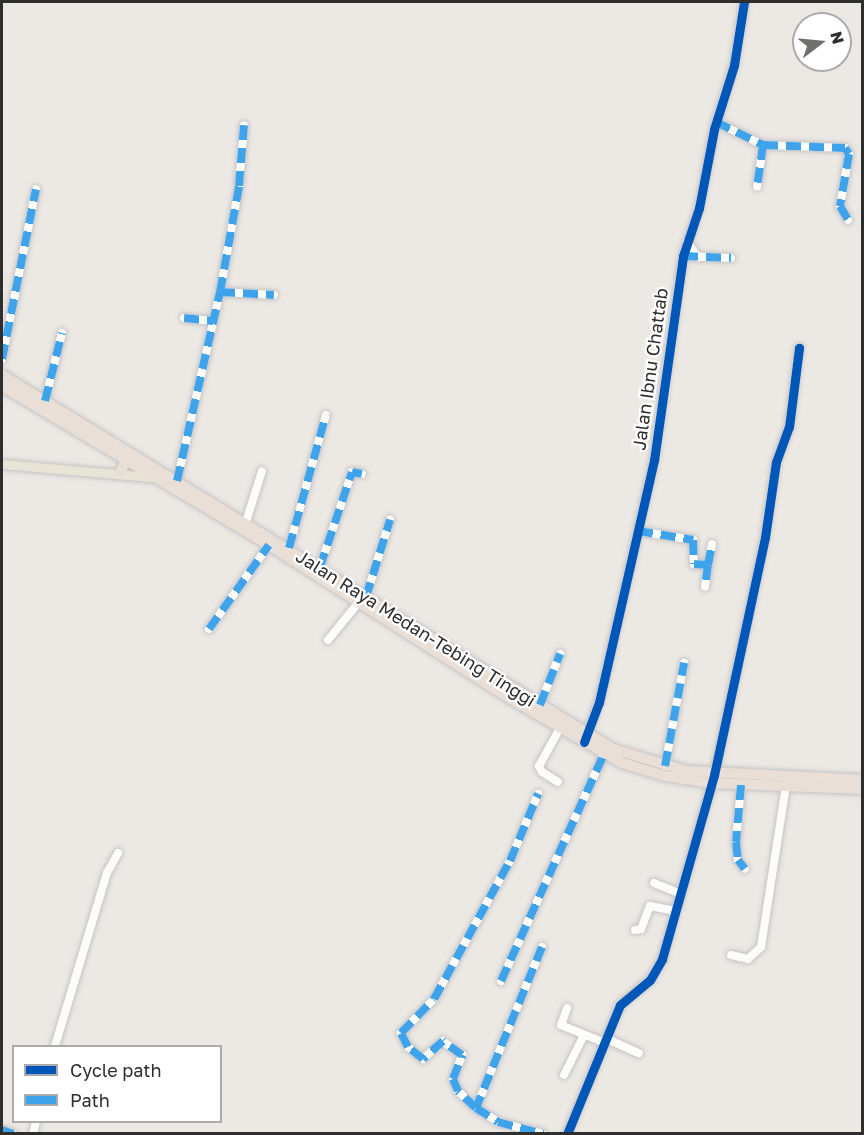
<!DOCTYPE html>
<style>
body{margin:0}
#map{position:relative;width:864px;height:1135px;overflow:hidden;background:#ece8e4;font-family:"Golos Text",sans-serif}
div>[style]{position:absolute}
[style*='--x']{left:calc(var(--x)*1px);top:calc(var(--y)*1px);width:calc(var(--w)*1px);rotate:calc(var(--a)*1deg)}
.roads{filter:drop-shadow(0 0 2px #c5c4c5) drop-shadow(0 0 2px #c5c4c5)}
.minor>*{height:8px;margin:-4px;padding:0 4px;transform-origin:4px;border-radius:4px;background:#fcfcfb}
.major>*{height:9px;margin:-4.5px;padding:0 4.5px;transform-origin:4.5px;border-radius:4.5px;background:#e8e4d6}
.highway>*{height:10px;margin:-5px;padding:0 5px;transform-origin:5px;border-radius:5px;background:#eadfd6}
.quiet>*{height:8px;margin-top:-4px;transform-origin:0;background:repeating-linear-gradient(90deg,#3ea3eb 0 15px,transparent 0 23px)}
.cycleway>*{height:9px;margin:-4.5px;padding:0 4.5px;transform-origin:4.5px;border-radius:4.5px;background:#0057b8}
span{translate:-50% -50%;white-space:nowrap;text-align:center;line-height:1.15;-webkit-text-stroke:4.5px #fff;paint-order:stroke}
.street-label{font-size:18px;color:#2e2e2e}
.frame{position:absolute;inset:0;border:3px solid #2e2e2e;pointer-events:none}
.legend{position:absolute;left:12px;top:1045px;width:210px;height:78px;box-sizing:border-box;background:#fff;border:2px solid #ababab;margin:0;padding:8px 10px;list-style:none;font-size:18px;color:#2e2e2e}
.legend li{display:flex;align-items:center;gap:12px;height:30px}
.legend b{width:30px;border:2px solid #ababab}
.north{position:absolute;left:792px;top:12px;width:60px;height:60px;box-sizing:border-box;background:#fff;border:2px solid #ababab;border-radius:50%;rotate:74deg;font-size:16px;font-weight:700;line-height:24px;text-align:center;color:#2e2e2e}
.north::after{content:'';display:block;margin:auto;width:21px;height:27px;background:#706f6e;clip-path:polygon(50% 0,100% 100%,50% 72%,0 100%)}
</style>
<div id="map">
<div class="roads">
<div class="minor">
<i style="--x:716;--y:122;--w:52;--a:26.1"></i>
<i style="--x:763;--y:145;--w:42;--a:98.1"></i>
<i style="--x:763;--y:145;--w:82;--a:2.1"></i>
<i style="--x:845;--y:148;--w:7;--a:56"></i>
<i style="--x:849;--y:154;--w:53;--a:99.8"></i>
<i style="--x:840;--y:206;--w:16;--a:60"></i>
<i style="--x:687;--y:242;--w:19;--a:54"></i>
<i style="--x:683;--y:256;--w:48;--a:2.4"></i>
<i style="--x:220;--y:292;--w:54;--a:3.2"></i>
<i style="--x:184;--y:318;--w:29;--a:6"></i>
<i style="--x:2;--y:359;--w:173;--a:-78.7"></i>
<i style="--x:45;--y:401;--w:70;--a:-76"></i>
<i style="--x:177;--y:481;--w:194;--a:-77.2"></i>
<i style="--x:220;--y:292;--w:108;--a:-79.8"></i>
<i style="--x:239;--y:186;--w:61;--a:-85.3"></i>
<i style="--x:246;--y:522;--w:53;--a:-72.6"></i>
<i style="--x:638;--y:531;--w:56;--a:9.3"></i>
<i style="--x:693;--y:540;--w:24;--a:88"></i>
<i style="--x:694;--y:564;--w:14;--a:4"></i>
<i style="--x:708;--y:565;--w:22;--a:98"></i>
<i style="--x:289;--y:548;--w:138;--a:-74.5"></i>
<i style="--x:708;--y:565;--w:21;--a:-79"></i>
<i style="--x:320;--y:567;--w:100;--a:-71.4"></i>
<i style="--x:352;--y:472;--w:10;--a:11"></i>
<i style="--x:366;--y:597;--w:81;--a:-72.7"></i>
<i style="--x:209;--y:629;--w:103;--a:-54.5"></i>
<i style="--x:328;--y:640;--w:49;--a:-50.8"></i>
<i style="--x:540;--y:705;--w:55;--a:-68.6"></i>
<i style="--x:586;--y:737;--w:37;--a:-70"></i>
<i style="--x:599;--y:702;--w:248;--a:-77.2"></i>
<i style="--x:654;--y:460;--w:206;--a:-81.9"></i>
<i style="--x:683;--y:256;--w:51;--a:-71.6"></i>
<i style="--x:699;--y:208;--w:80;--a:-79.2"></i>
<i style="--x:714;--y:129;--w:67;--a:-72.6"></i>
<i style="--x:734;--y:65;--w:64;--a:-81"></i>
<i style="--x:665;--y:766;--w:105;--a:-79.5"></i>
<i style="--x:558;--y:782;--w:19;--a:-148"></i>
<i style="--x:542;--y:772;--w:7;--a:-117"></i>
<i style="--x:539;--y:766;--w:43;--a:-61.1"></i>
<i style="--x:741;--y:785;--w:57;--a:95"></i>
<i style="--x:736;--y:842;--w:18;--a:84"></i>
<i style="--x:738;--y:860;--w:11;--a:52"></i>
<i style="--x:654;--y:883;--w:29;--a:22"></i>
<i style="--x:635;--y:930;--w:6;--a:-9"></i>
<i style="--x:641;--y:929;--w:25;--a:-69"></i>
<i style="--x:650;--y:906;--w:26;--a:11"></i>
<i style="--x:542;--y:947;--w:174;--a:112.3"></i>
<i style="--x:476;--y:1108;--w:26;--a:32"></i>
<i style="--x:498;--y:1122;--w:47;--a:14.9"></i>
<i style="--x:731;--y:955;--w:17;--a:13"></i>
<i style="--x:748;--y:959;--w:18;--a:-43"></i>
<i style="--x:761;--y:947;--w:164;--a:-81.2"></i>
<i style="--x:501;--y:981;--w:249;--a:-65.6"></i>
<i style="--x:567;--y:1008;--w:18;--a:109"></i>
<i style="--x:561;--y:1025;--w:48;--a:22.2"></i>
<i style="--x:607;--y:1039;--w:35;--a:24"></i>
<i style="--x:55;--y:1046;--w:181;--a:-73.3"></i>
<i style="--x:107;--y:873;--w:23;--a:-61"></i>
<i style="--x:564;--y:1075;--w:45;--a:-63.4"></i>
<i style="--x:476;--y:1108;--w:25;--a:-137"></i>
<i style="--x:458;--y:1091;--w:13;--a:-113"></i>
<i style="--x:453;--y:1079;--w:26;--a:-69"></i>
<i style="--x:462;--y:1055;--w:24;--a:-144"></i>
<i style="--x:443;--y:1041;--w:27;--a:138"></i>
<i style="--x:423;--y:1059;--w:19;--a:-141"></i>
<i style="--x:408;--y:1047;--w:16;--a:-117"></i>
<i style="--x:401;--y:1033;--w:47;--a:-45.9"></i>
<i style="--x:434;--y:999;--w:158;--a:-61.2"></i>
<i style="--x:510;--y:861;--w:73;--a:-67.3"></i>
<i style="--x:2;--y:1130;--w:12;--a:20"></i>
<i style="--x:33;--y:1134;--w:12;--a:-76"></i>
<i style="--x:567;--y:1134;--w:139;--a:-67.7"></i>
<i style="--x:620;--y:1005;--w:39;--a:-40"></i>
<i style="--x:650;--y:980;--w:24;--a:-60"></i>
<i style="--x:662;--y:959;--w:191;--a:-74.2"></i>
<i style="--x:714;--y:775;--w:243;--a:-77.9"></i>
<i style="--x:765;--y:537;--w:76;--a:-81.7"></i>
<i style="--x:776;--y:462;--w:37;--a:-70"></i>
<i style="--x:789;--y:427;--w:80;--a:-82.8"></i>
</div>
<div class="major">
<i style="--x:2;--y:464;--w:149;--a:5"></i>
<i style="--x:150;--y:477;--w:4;--a:-63"></i>
</div>
<div class="highway">
<i style="--x:2;--y:375;--w:716;--a:31.47"></i>
<i style="--x:613;--y:749;--w:77;--a:16.6"></i>
<i style="--x:687;--y:771;--w:175;--a:2.9"></i>
<i style="--x:2;--y:386;--w:311;--a:30.8"></i>
<i style="--x:269;--y:545;--w:285;--a:32.5"></i>
<i style="--x:509;--y:698;--w:130;--a:29.9"></i>
<i style="--x:622;--y:763;--w:45;--a:16.8"></i>
<i style="--x:665;--y:776;--w:47;--a:8.7"></i>
<i style="--x:711;--y:783;--w:151;--a:2.3"></i>
<i style="--x:120;--y:473;--w:12;--a:-66"></i>
</div>
</div>
<div class="quiet">
<i style="--x:716;--y:122;--w:52;--a:26.1"></i>
<i style="--x:763;--y:145;--w:42;--a:98.1"></i>
<i style="--x:763;--y:145;--w:82;--a:2.1"></i>
<i style="--x:845;--y:148;--w:7;--a:56"></i>
<i style="--x:849;--y:154;--w:53;--a:99.8"></i>
<i style="--x:840;--y:206;--w:16;--a:60"></i>
<i style="--x:683;--y:256;--w:48;--a:2.4"></i>
<i style="--x:220;--y:292;--w:54;--a:3.2"></i>
<i style="--x:184;--y:318;--w:29;--a:6"></i>
<i style="--x:2;--y:359;--w:173;--a:-78.7"></i>
<i style="--x:45;--y:401;--w:70;--a:-76"></i>
<i style="--x:177;--y:481;--w:194;--a:-77.2"></i>
<i style="--x:220;--y:292;--w:108;--a:-79.8"></i>
<i style="--x:239;--y:186;--w:61;--a:-85.3"></i>
<i style="--x:638;--y:531;--w:56;--a:9.3"></i>
<i style="--x:693;--y:540;--w:24;--a:88"></i>
<i style="--x:694;--y:564;--w:14;--a:4"></i>
<i style="--x:708;--y:565;--w:22;--a:98"></i>
<i style="--x:289;--y:548;--w:138;--a:-74.5"></i>
<i style="--x:708;--y:565;--w:21;--a:-79"></i>
<i style="--x:320;--y:567;--w:100;--a:-71.4"></i>
<i style="--x:352;--y:472;--w:10;--a:11"></i>
<i style="--x:366;--y:597;--w:81;--a:-72.7"></i>
<i style="--x:209;--y:629;--w:103;--a:-54.5"></i>
<i style="--x:540;--y:705;--w:55;--a:-68.6"></i>
<i style="--x:665;--y:766;--w:105;--a:-79.5"></i>
<i style="--x:741;--y:785;--w:57;--a:95"></i>
<i style="--x:736;--y:842;--w:18;--a:84"></i>
<i style="--x:738;--y:860;--w:11;--a:52"></i>
<i style="--x:542;--y:947;--w:174;--a:112.3"></i>
<i style="--x:476;--y:1108;--w:26;--a:32"></i>
<i style="--x:498;--y:1122;--w:47;--a:14.9"></i>
<i style="--x:501;--y:981;--w:249;--a:-65.6"></i>
<i style="--x:476;--y:1108;--w:25;--a:-137"></i>
<i style="--x:458;--y:1091;--w:13;--a:-113"></i>
<i style="--x:453;--y:1079;--w:26;--a:-69"></i>
<i style="--x:462;--y:1055;--w:24;--a:-144"></i>
<i style="--x:443;--y:1041;--w:27;--a:138"></i>
<i style="--x:423;--y:1059;--w:19;--a:-141"></i>
<i style="--x:408;--y:1047;--w:16;--a:-117"></i>
<i style="--x:401;--y:1033;--w:47;--a:-45.9"></i>
<i style="--x:434;--y:999;--w:158;--a:-61.2"></i>
<i style="--x:510;--y:861;--w:73;--a:-67.3"></i>
<i style="--x:2;--y:1130;--w:12;--a:20"></i>
</div>
<div class="cycleway">
<i style="--x:584;--y:742;--w:43;--a:-69.4"></i>
<i style="--x:599;--y:702;--w:248;--a:-77.2"></i>
<i style="--x:654;--y:460;--w:206;--a:-81.9"></i>
<i style="--x:683;--y:256;--w:51;--a:-71.6"></i>
<i style="--x:699;--y:208;--w:80;--a:-79.2"></i>
<i style="--x:714;--y:129;--w:67;--a:-72.6"></i>
<i style="--x:734;--y:65;--w:64;--a:-81"></i>
<i style="--x:567;--y:1134;--w:139;--a:-67.7"></i>
<i style="--x:620;--y:1005;--w:39;--a:-40"></i>
<i style="--x:650;--y:980;--w:24;--a:-60"></i>
<i style="--x:662;--y:959;--w:191;--a:-74.2"></i>
<i style="--x:714;--y:775;--w:243;--a:-77.9"></i>
<i style="--x:765;--y:537;--w:76;--a:-81.7"></i>
<i style="--x:776;--y:462;--w:37;--a:-70"></i>
<i style="--x:789;--y:427;--w:80;--a:-82.8"></i>
</div>
<div class="street-label">
<span style="left:650px;top:369px;rotate:-82deg">Jalan Ibnu Chattab</span>
<span style="left:416px;top:628px;rotate:32deg">Jalan Raya Medan-Tebing Tinggi</span>
</div>
<div class="frame"></div>
<ul class="legend">
<li><b style="height:8px;background:#0057b8"></b>Cycle path</li>
<li><b style="height:8px;background:#3ea3eb"></b>Path</li>
</ul>
<div class="north">N</div>
</div>
